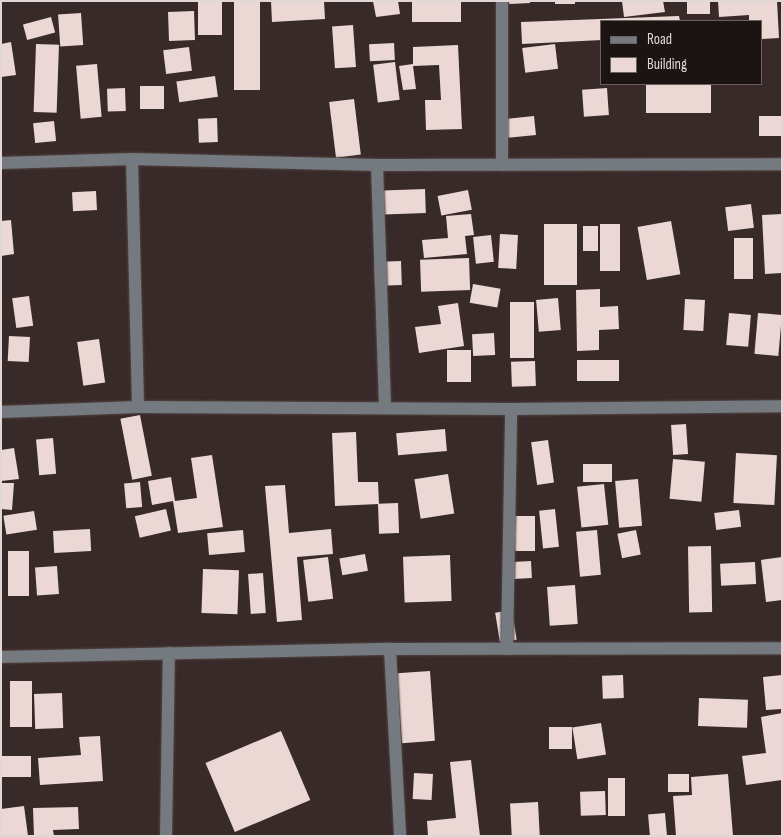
<!DOCTYPE html>
<style>
body{margin:0}
#map{position:relative;width:783px;height:837px;overflow:hidden;background:#382a28;font-family:"Sofia Sans Condensed",sans-serif}
div>[style]{position:absolute}
[style*='--x']{left:calc(var(--x)*1px);top:calc(var(--y)*1px);width:calc(var(--w)*1px);rotate:calc(var(--a)*1deg)}
.building>*{inset:0;background:#ebd8d5;transform-origin:0 0}
.roads{filter:drop-shadow(0 0 1px #534644) drop-shadow(0 0 1px #534644)}
.minor>*{height:12px;margin:-6px;padding:0 6px;transform-origin:6px;border-radius:6px;background:#747a7f}
span{translate:-50% -50%;white-space:nowrap;text-align:center;line-height:1.15;-webkit-text-stroke:5px #1b1413;paint-order:stroke}
.frame{position:absolute;inset:0;border:2px solid #e1d7d6;pointer-events:none}
.legend{position:absolute;left:600px;top:20px;width:162px;height:65px;box-sizing:border-box;background:#1b1413;border:1px solid #6a6261;margin:0;padding:6px 9px;list-style:none;font-size:15px;color:#e1d7d6}
.legend li{display:flex;align-items:center;gap:10px;height:25px}
.legend b{width:25px;border:1px solid #6a6261}
</style>
<div id="map">
<div class="building">
<i style="left:198px;top:1px;width:24px;height:34px"></i>
<i style="left:234px;top:1px;width:26px;height:89px"></i>
<i style="clip-path:polygon(271px 1px,324px 1px,325px 19px,272px 22px)"></i>
<i style="clip-path:polygon(373px 1px,398px 1px,400px 14px,376px 17px)"></i>
<i style="left:412px;top:1px;width:49px;height:21px"></i>
<i style="clip-path:polygon(509px 1px,530px 1px,530px 3px,509px 4px)"></i>
<i style="left:555px;top:1px;width:20px;height:3px"></i>
<i style="clip-path:polygon(622px 1px,663px 1px,665px 12px,624px 17px)"></i>
<i style="left:687px;top:1px;width:23px;height:13px"></i>
<i style="clip-path:polygon(718px 1px,777px 1px,779px 38px,762px 39px,762px 21px,749px 21px,749px 15px,719px 17px)"></i>
<i style="left:194px;top:11px;width:29px;height:26px;rotate:88deg"></i>
<i style="left:81px;top:13px;width:32px;height:23px;rotate:86deg"></i>
<i style="clip-path:polygon(679px 16px,680px 21px,602px 21px,602px 40px,522px 44px,521px 22px)"></i>
<i style="left:51px;top:17px;width:16px;height:29px;rotate:75deg"></i>
<i style="left:353px;top:25px;width:42px;height:21px;rotate:86deg"></i>
<i style="clip-path:polygon(11px 42px,16px 75px,1px 77px,1px 44px)"></i>
<i style="left:394px;top:43px;width:17px;height:25px;rotate:87deg"></i>
<i style="left:36px;top:44px;width:23px;height:68px;rotate:2deg"></i>
<i style="left:555px;top:44px;width:25px;height:33px;rotate:83deg"></i>
<i style="clip-path:polygon(458px 45px,462px 129px,426px 130px,425px 100px,441px 100px,439px 65px,413px 66px,416px 89px,403px 90px,399px 66px,413px 64px,413px 47px)"></i>
<i style="left:189px;top:47px;width:24px;height:26px;rotate:83deg"></i>
<i style="left:395px;top:62px;width:38px;height:22px;rotate:83deg"></i>
<i style="left:97px;top:64px;width:53px;height:21px;rotate:85deg"></i>
<i style="left:215px;top:76px;width:21px;height:39px;rotate:82deg"></i>
<i style="left:646px;top:84px;width:65px;height:29px"></i>
<i style="left:140px;top:86px;width:24px;height:23px"></i>
<i style="left:125px;top:88px;width:23px;height:18px;rotate:88deg"></i>
<i style="left:607px;top:88px;width:27px;height:25px;rotate:86deg"></i>
<i style="left:354px;top:99px;width:56px;height:25px;rotate:83deg"></i>
<i style="left:534px;top:116px;width:19px;height:28px;rotate:84deg"></i>
<i style="left:782px;top:116px;width:20px;height:23px;rotate:90deg"></i>
<i style="left:217px;top:118px;width:24px;height:19px;rotate:88deg"></i>
<i style="left:54px;top:121px;width:20px;height:21px;rotate:84deg"></i>
<i style="left:425px;top:189px;width:24px;height:49px;rotate:88deg"></i>
<i style="left:468px;top:190px;width:20px;height:31px;rotate:79deg"></i>
<i style="left:96px;top:191px;width:19px;height:24px;rotate:87deg"></i>
<i style="left:751px;top:204px;width:24px;height:26px;rotate:83deg"></i>
<i style="clip-path:polygon(471px 214px,474px 235px,465px 236px,467px 254px,424px 258px,422px 240px,448px 238px,446px 216px)"></i>
<i style="clip-path:polygon(782px 214px,782px 273px,765px 274px,762px 215px)"></i>
<i style="clip-path:polygon(11px 220px,14px 254px,1px 256px,1px 221px)"></i>
<i style="left:671px;top:221px;width:54px;height:34px;rotate:80deg"></i>
<i style="left:577px;top:224px;width:61px;height:33px;rotate:90deg"></i>
<i style="left:600px;top:224px;width:20px;height:47px"></i>
<i style="left:583px;top:226px;width:15px;height:25px"></i>
<i style="left:500px;top:234px;width:18px;height:34px;rotate:3deg"></i>
<i style="left:491px;top:235px;width:27px;height:18px;rotate:84deg"></i>
<i style="left:734px;top:238px;width:19px;height:41px"></i>
<i style="left:469px;top:258px;width:32px;height:49px;rotate:88deg"></i>
<i style="left:401px;top:261px;width:24px;height:27px;rotate:88deg"></i>
<i style="left:473px;top:284px;width:28px;height:19px;rotate:10deg"></i>
<i style="clip-path:polygon(600px 289px,600px 307px,618px 306px,619px 329px,599px 330px,599px 350px,577px 351px,576px 290px)"></i>
<i style="left:29px;top:296px;width:30px;height:17px;rotate:82deg"></i>
<i style="left:558px;top:298px;width:32px;height:22px;rotate:85deg"></i>
<i style="left:685px;top:299px;width:20px;height:31px;rotate:3deg"></i>
<i style="left:510px;top:302px;width:24px;height:56px"></i>
<i style="clip-path:polygon(458px 303px,464px 346px,419px 353px,415px 327px,441px 324px,438px 306px)"></i>
<i style="left:729px;top:313px;width:22px;height:32px;rotate:5deg"></i>
<i style="left:758px;top:313px;width:24px;height:41px;rotate:5deg"></i>
<i style="left:494px;top:333px;width:22px;height:22px;rotate:87deg"></i>
<i style="left:9px;top:336px;width:21px;height:25px;rotate:3deg"></i>
<i style="left:99px;top:339px;width:44px;height:22px;rotate:82deg"></i>
<i style="left:447px;top:350px;width:24px;height:32px"></i>
<i style="left:577px;top:360px;width:42px;height:21px"></i>
<i style="left:535px;top:361px;width:25px;height:24px;rotate:88deg"></i>
<i style="left:140px;top:415px;width:62px;height:20px;rotate:79deg"></i>
<i style="left:686px;top:424px;width:30px;height:15px;rotate:86deg"></i>
<i style="left:445px;top:429px;width:22px;height:49px;rotate:85deg"></i>
<i style="clip-path:polygon(356px 432px,358px 482px,378px 482px,379px 504px,335px 506px,332px 433px)"></i>
<i style="left:53px;top:438px;width:36px;height:17px;rotate:85deg"></i>
<i style="left:548px;top:440px;width:43px;height:17px;rotate:82deg"></i>
<i style="clip-path:polygon(14px 448px,19px 479px,1px 481px,1px 450px)"></i>
<i style="left:736px;top:453px;width:41px;height:50px;rotate:3deg"></i>
<i style="clip-path:polygon(212px 455px,223px 527px,178px 533px,173px 501px,152px 505px,148px 481px,171px 477px,175px 501px,197px 498px,191px 458px)"></i>
<i style="left:673px;top:459px;width:32px;height:40px;rotate:5deg"></i>
<i style="left:583px;top:464px;width:29px;height:18px"></i>
<i style="left:448px;top:474px;width:40px;height:34px;rotate:81deg"></i>
<i style="left:638px;top:479px;width:47px;height:23px;rotate:85deg"></i>
<i style="left:140px;top:482px;width:25px;height:16px;rotate:85deg"></i>
<i style="clip-path:polygon(1px 483px,14px 483px,12px 510px,1px 509px)"></i>
<i style="left:604px;top:484px;width:41px;height:27px;rotate:84deg"></i>
<i style="clip-path:polygon(285px 485px,289px 533px,331px 529px,333px 554px,297px 557px,302px 620px,277px 622px,265px 486px)"></i>
<i style="left:398px;top:503px;width:30px;height:20px;rotate:88deg"></i>
<i style="left:166px;top:509px;width:22px;height:32px;rotate:77deg"></i>
<i style="left:555px;top:509px;width:38px;height:16px;rotate:84deg"></i>
<i style="left:739px;top:510px;width:17px;height:25px;rotate:83deg"></i>
<i style="left:34px;top:511px;width:19px;height:31px;rotate:81deg"></i>
<i style="left:515px;top:516px;width:20px;height:35px"></i>
<i style="left:90px;top:529px;width:22px;height:37px;rotate:87deg"></i>
<i style="left:243px;top:530px;width:22px;height:36px;rotate:85deg"></i>
<i style="left:597px;top:530px;width:45px;height:21px;rotate:85deg"></i>
<i style="left:636px;top:530px;width:25px;height:19px;rotate:79deg"></i>
<i style="left:711px;top:546px;width:66px;height:23px;rotate:89deg"></i>
<i style="left:8px;top:551px;width:21px;height:45px"></i>
<i style="left:365px;top:554px;width:17px;height:26px;rotate:80deg"></i>
<i style="left:450px;top:555px;width:46px;height:47px;rotate:88deg"></i>
<i style="left:328px;top:557px;width:42px;height:25px;rotate:83deg"></i>
<i style="clip-path:polygon(782px 557px,782px 600px,766px 602px,761px 560px)"></i>
<i style="left:531px;top:561px;width:17px;height:23px;rotate:87deg"></i>
<i style="left:755px;top:562px;width:22px;height:35px;rotate:87deg"></i>
<i style="left:57px;top:566px;width:28px;height:22px;rotate:86deg"></i>
<i style="left:203px;top:569px;width:36px;height:44px;rotate:2deg"></i>
<i style="left:263px;top:573px;width:40px;height:15px;rotate:86deg"></i>
<i style="left:575px;top:585px;width:39px;height:28px;rotate:86deg"></i>
<i style="left:512px;top:610px;width:30px;height:17px;rotate:81deg"></i>
<i style="left:430px;top:671px;width:70px;height:33px;rotate:86deg"></i>
<i style="left:623px;top:675px;width:23px;height:21px;rotate:88deg"></i>
<i style="clip-path:polygon(782px 675px,782px 709px,766px 710px,763px 677px)"></i>
<i style="left:10px;top:681px;width:22px;height:46px"></i>
<i style="left:62px;top:693px;width:35px;height:28px;rotate:88deg"></i>
<i style="left:699px;top:698px;width:49px;height:28px;rotate:2deg"></i>
<i style="clip-path:polygon(782px 713px,782px 780px,746px 785px,742px 756px,766px 753px,761px 717px)"></i>
<i style="left:601px;top:723px;width:32px;height:29px;rotate:81deg"></i>
<i style="left:549px;top:727px;width:23px;height:22px"></i>
<i style="left:281px;top:731px;width:75px;height:82px;rotate:67deg"></i>
<i style="clip-path:polygon(100px 736px,103px 781px,40px 785px,38px 758px,81px 755px,79px 737px)"></i>
<i style="left:31px;top:756px;width:21px;height:30px;rotate:90deg"></i>
<i style="clip-path:polygon(471px 760px,480px 836px,428px 836px,427px 821px,456px 818px,450px 762px)"></i>
<i style="left:414px;top:773px;width:19px;height:26px;rotate:3deg"></i>
<i style="left:668px;top:774px;width:21px;height:18px"></i>
<i style="clip-path:polygon(728px 774px,733px 836px,676px 836px,673px 796px,692px 795px,691px 777px)"></i>
<i style="left:608px;top:778px;width:17px;height:38px"></i>
<i style="left:605px;top:791px;width:24px;height:25px;rotate:88deg"></i>
<i style="left:538px;top:802px;width:34px;height:28px;rotate:87deg"></i>
<i style="clip-path:polygon(24px 806px,28px 836px,1px 836px,1px 809px)"></i>
<i style="clip-path:polygon(78px 807px,79px 829px,53px 830px,54px 836px,34px 836px,33px 808px)"></i>
<i style="left:665px;top:813px;width:23px;height:17px;rotate:85deg"></i>
</div>
<div class="roads">
<div class="minor">
<i style="--x:502;--y:1;--w:164;--a:90"></i>
<i style="--x:132;--y:159;--w:248;--a:88.6"></i>
<i style="--x:1;--y:163;--w:131;--a:-1.7"></i>
<i style="--x:132;--y:159;--w:245;--a:1.4"></i>
<i style="--x:377;--y:165;--w:405;--a:-0.1"></i>
<i style="--x:377;--y:165;--w:243;--a:88.1"></i>
<i style="--x:1;--y:412;--w:137;--a:-2.1"></i>
<i style="--x:138;--y:407;--w:373;--a:0.3"></i>
<i style="--x:511;--y:409;--w:271;--a:-0.6"></i>
<i style="--x:390;--y:649;--w:187;--a:86.9"></i>
<i style="--x:507;--y:649;--w:240;--a:-89"></i>
<i style="--x:1;--y:657;--w:389;--a:-1.2"></i>
<i style="--x:390;--y:649;--w:392;--a:-0.1"></i>
<i style="--x:166;--y:836;--w:183;--a:-89.1"></i>
</div>
</div>
<div class="frame"></div>
<ul class="legend">
<li><b style="height:6px;background:#747a7f"></b>Road</li>
<li><b style="height:14px;background:#ebd8d5"></b>Building</li>
</ul>
</div>
